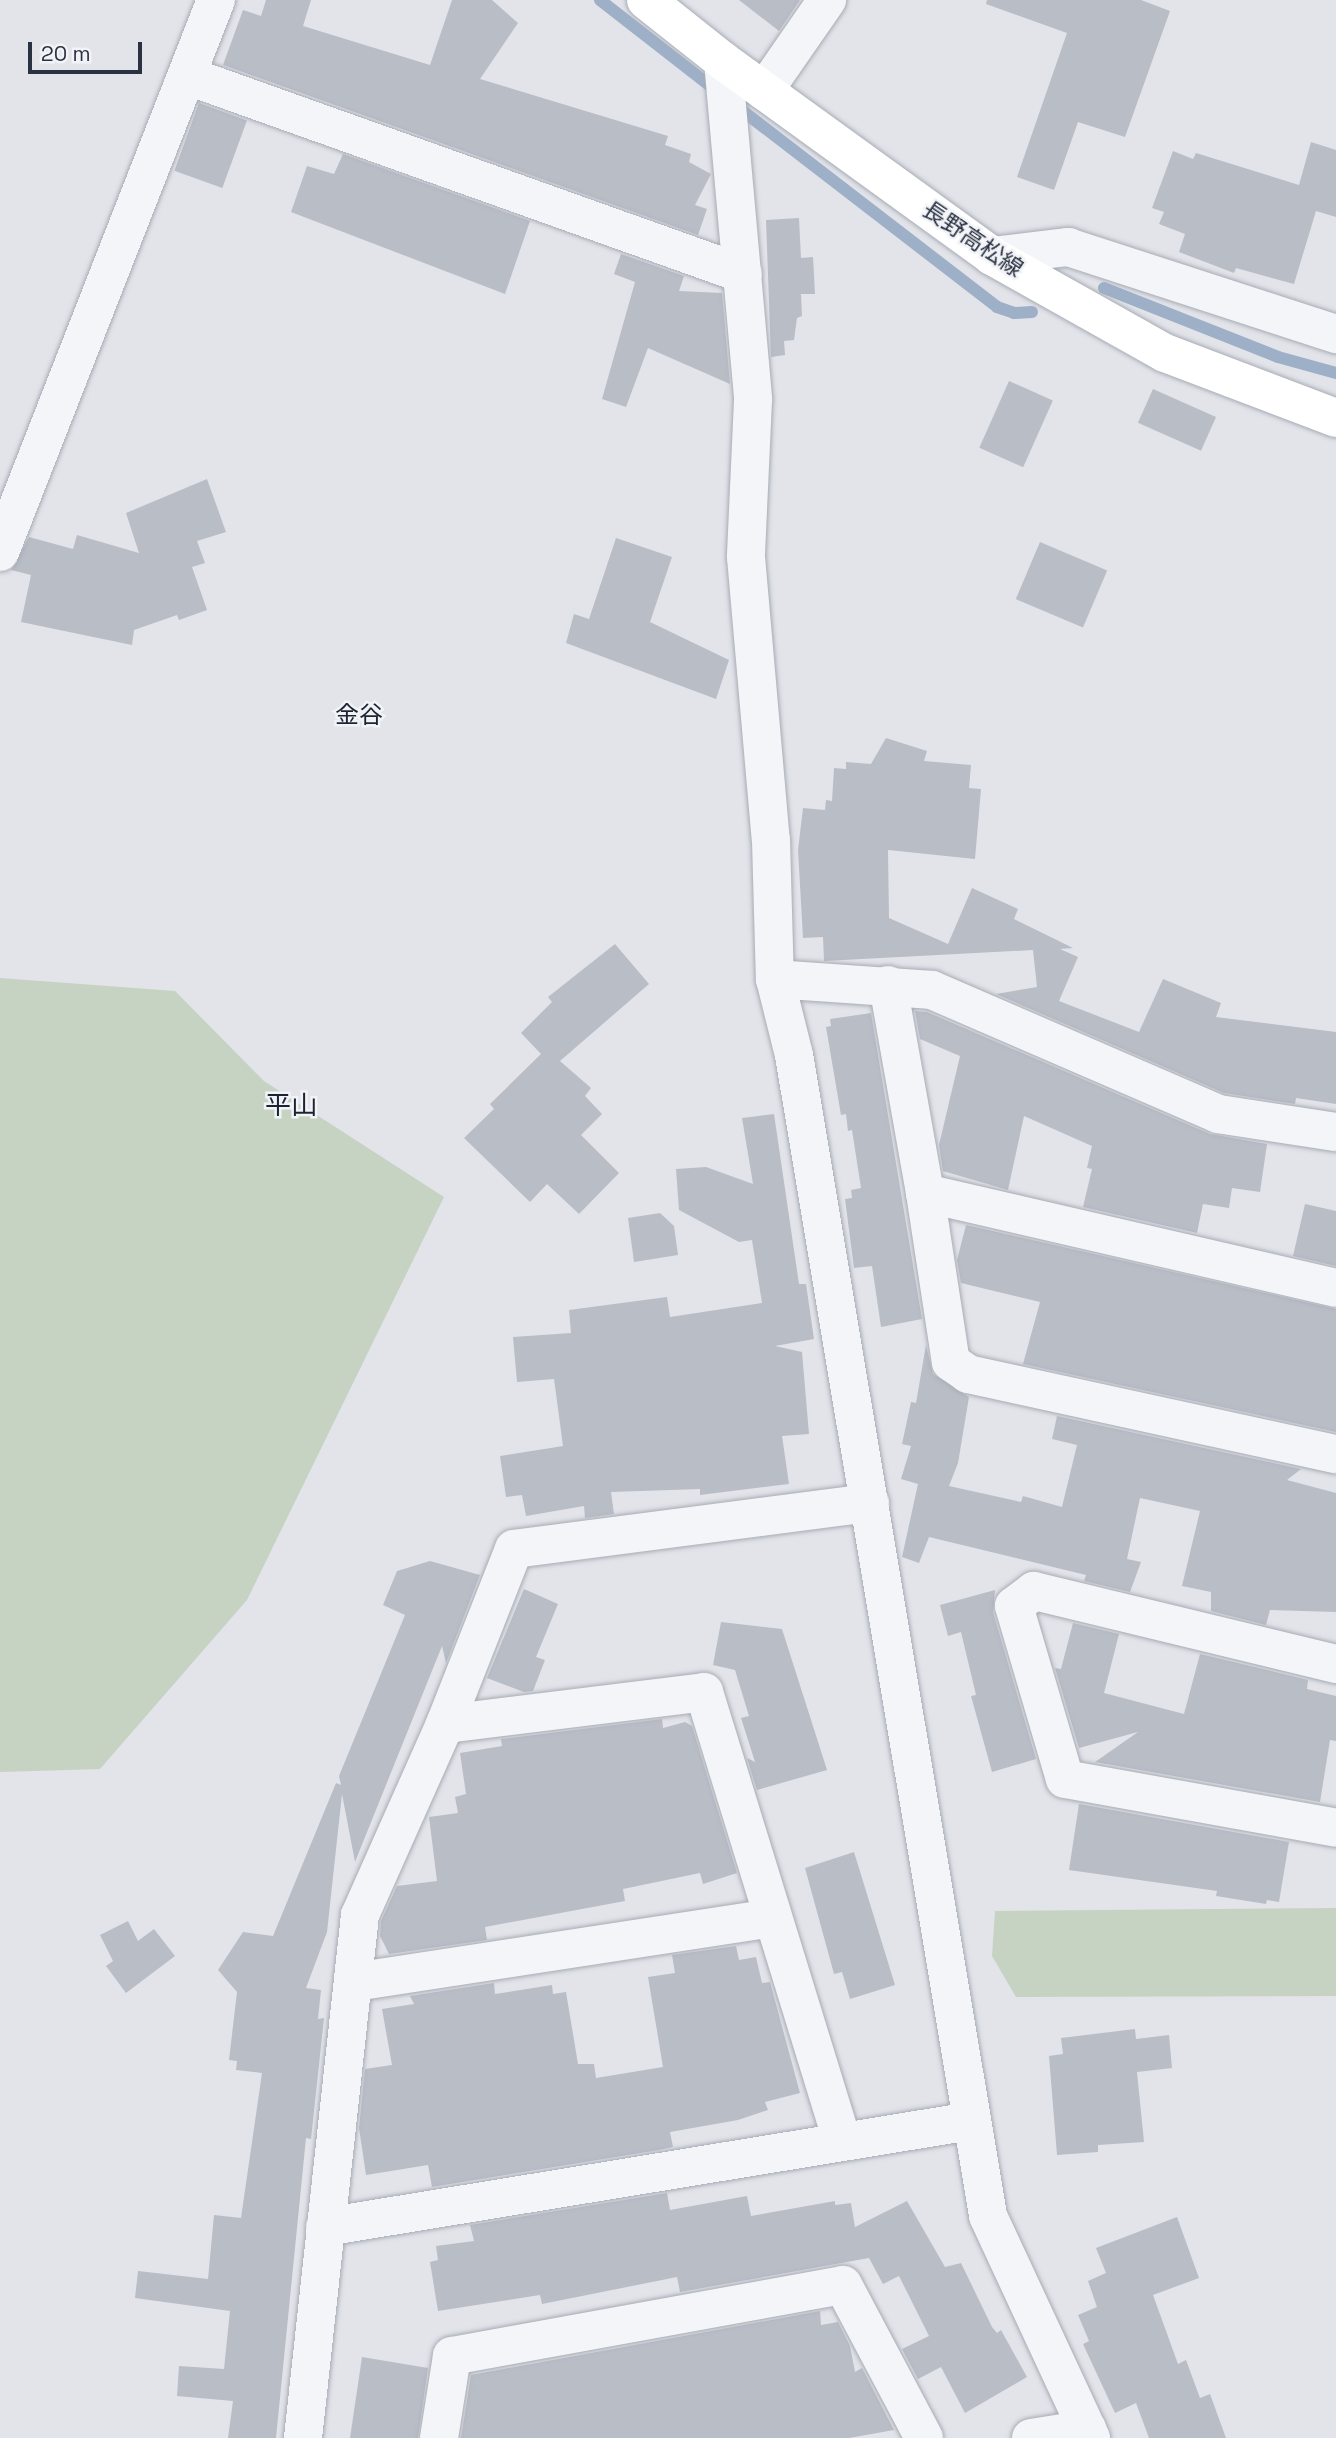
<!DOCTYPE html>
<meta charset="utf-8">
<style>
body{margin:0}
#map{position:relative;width:1336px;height:2438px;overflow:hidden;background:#e2e4ea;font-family:"Space Grotesk","Noto Sans JP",sans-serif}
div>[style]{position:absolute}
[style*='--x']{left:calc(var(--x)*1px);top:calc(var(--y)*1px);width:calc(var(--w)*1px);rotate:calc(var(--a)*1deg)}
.green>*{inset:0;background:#c6d3c3}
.stream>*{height:12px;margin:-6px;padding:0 6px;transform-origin:6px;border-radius:6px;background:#9eb0c8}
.building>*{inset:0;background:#b9bdc6;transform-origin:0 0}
.roads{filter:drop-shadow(0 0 2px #a7abb4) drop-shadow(0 0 2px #a7abb4)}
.street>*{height:38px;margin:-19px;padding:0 19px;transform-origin:19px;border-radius:19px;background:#f4f5f8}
.secondary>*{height:38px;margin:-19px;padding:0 19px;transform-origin:19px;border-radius:19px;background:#fff}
span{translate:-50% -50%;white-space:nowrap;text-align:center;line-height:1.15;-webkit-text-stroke:5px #f1f3f7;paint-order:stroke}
.street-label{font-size:23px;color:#2a3141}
.neighbourhood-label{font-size:24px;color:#1c2332}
.quarter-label{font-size:26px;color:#1c2332}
.scale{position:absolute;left:28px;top:42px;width:114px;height:32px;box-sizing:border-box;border:4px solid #2a3141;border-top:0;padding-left:9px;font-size:21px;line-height:24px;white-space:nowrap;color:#2a3141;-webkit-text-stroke:5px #f1f3f7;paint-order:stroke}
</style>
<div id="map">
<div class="green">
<i style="clip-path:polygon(0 978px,175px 991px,264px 1081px,444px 1197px,247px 1600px,100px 1769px,0 1772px)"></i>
<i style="clip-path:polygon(1336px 1908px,1336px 1996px,1016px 1997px,992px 1956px,995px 1911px)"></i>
</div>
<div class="stream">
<i style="--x:600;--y:0;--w:148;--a:37.9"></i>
<i style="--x:735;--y:105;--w:331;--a:37.6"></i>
<i style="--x:997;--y:307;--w:18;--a:19"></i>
<i style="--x:1014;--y:313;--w:18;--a:-3"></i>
<i style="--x:1104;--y:288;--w:187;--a:21.6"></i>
<i style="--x:1278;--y:357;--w:60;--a:15.4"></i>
</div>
<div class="building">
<i style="clip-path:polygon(266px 0,311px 0,303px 26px,430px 65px,452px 0,492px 0,518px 23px,480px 79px,668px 136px,665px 145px,691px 154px,689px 162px,711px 174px,695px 205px,707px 209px,698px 235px,223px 65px,243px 10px,261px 16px)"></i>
<i style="clip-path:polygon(739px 0,800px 0,779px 31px)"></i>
<i style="clip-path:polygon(987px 0,1141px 0,1170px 11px,1125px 137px,1078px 122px,1054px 190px,1017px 177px,1067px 33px,986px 4px)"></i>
<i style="left:199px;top:103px;width:51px;height:72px;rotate:20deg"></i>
<i style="clip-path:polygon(1311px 142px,1336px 150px,1336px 217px,1316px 211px,1294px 284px,1236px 268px,1234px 273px,1179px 252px,1185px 234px,1159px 224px,1164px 212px,1152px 208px,1173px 151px,1193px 159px,1196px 153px,1299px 185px)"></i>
<i style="clip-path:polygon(343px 154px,530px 221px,505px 294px,291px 212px,307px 166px,334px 174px)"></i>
<i style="clip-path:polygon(799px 218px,801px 258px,813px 257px,815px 294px,801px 294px,802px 316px,797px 318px,794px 340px,784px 341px,785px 355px,771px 357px,766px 220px)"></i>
<i style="clip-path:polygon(621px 254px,684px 276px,679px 291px,722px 293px,730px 384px,648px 348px,626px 407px,602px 399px,635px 282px,614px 274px)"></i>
<i style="left:1009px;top:381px;width:48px;height:73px;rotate:24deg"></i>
<i style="left:1153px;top:389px;width:69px;height:37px;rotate:24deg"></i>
<i style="clip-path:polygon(207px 479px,226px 532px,197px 541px,205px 563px,192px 567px,207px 610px,179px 620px,177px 615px,134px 630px,132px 645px,21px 622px,31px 575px,11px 570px,29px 537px,73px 549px,77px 535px,139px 553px,126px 513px)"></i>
<i style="clip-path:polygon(616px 538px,672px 557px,650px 622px,729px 660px,716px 699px,566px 643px,574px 614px,589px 619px)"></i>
<i style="left:1040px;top:542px;width:73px;height:62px;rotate:23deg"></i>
<i style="clip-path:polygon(886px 738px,927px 751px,924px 761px,971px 765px,969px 788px,981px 789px,975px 859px,888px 850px,889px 918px,948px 944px,972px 888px,1018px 909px,1014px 919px,1073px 948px,1060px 949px,1078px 957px,1059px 1001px,1139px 1032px,1163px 979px,1221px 1003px,1216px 1017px,1336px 1032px,1336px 1104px,1296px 1098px,1295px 1104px,1224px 1093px,996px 994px,1037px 987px,1033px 950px,824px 961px,823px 937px,803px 938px,798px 850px,803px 808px,825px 810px,826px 800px,832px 801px,834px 768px,846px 769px,846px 762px,871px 764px)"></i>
<i style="clip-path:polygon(615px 944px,649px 984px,560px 1061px,591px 1088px,585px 1096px,602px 1114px,581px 1135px,619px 1173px,579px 1214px,547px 1184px,530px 1202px,464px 1138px,494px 1109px,490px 1104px,541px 1054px,521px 1033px,552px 1002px,548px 997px)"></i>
<i style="clip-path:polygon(915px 1011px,927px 1012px,1210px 1134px,1267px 1144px,1260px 1192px,1232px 1188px,1229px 1208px,1203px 1204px,1197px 1233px,1083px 1207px,1092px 1169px,1087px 1168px,1092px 1146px,1024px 1116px,1008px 1190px,943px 1171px,939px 1145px,960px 1056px,920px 1039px)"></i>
<i style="clip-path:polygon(871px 1013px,922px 1319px,881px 1327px,872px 1266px,854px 1268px,845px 1199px,852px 1198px,851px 1190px,861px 1188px,852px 1130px,848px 1131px,846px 1114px,841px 1115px,826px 1027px,831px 1026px,830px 1019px)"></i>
<i style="clip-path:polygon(774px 1114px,799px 1284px,806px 1284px,814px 1339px,775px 1346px,802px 1352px,809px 1434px,782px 1436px,789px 1484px,700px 1495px,700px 1489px,611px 1492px,614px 1514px,585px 1518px,584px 1506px,526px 1516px,522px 1495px,506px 1497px,500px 1456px,563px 1446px,554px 1379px,517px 1382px,513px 1337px,571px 1333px,569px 1310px,667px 1297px,670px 1317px,762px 1303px,752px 1240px,739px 1242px,679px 1210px,676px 1169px,706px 1167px,753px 1184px,742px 1118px)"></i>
<i style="clip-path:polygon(1305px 1204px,1336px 1211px,1336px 1266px,1293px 1256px)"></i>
<i style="clip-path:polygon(660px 1213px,674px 1226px,678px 1255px,634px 1262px,628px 1218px)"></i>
<i style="clip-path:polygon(966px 1225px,1336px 1309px,1336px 1432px,1023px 1364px,1040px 1302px,961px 1283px,957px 1260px)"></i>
<i style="clip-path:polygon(926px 1345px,933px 1374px,969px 1397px,958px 1463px,949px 1486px,1021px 1502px,1023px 1496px,1062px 1507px,1077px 1445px,1052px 1439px,1057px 1416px,1301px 1469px,1287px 1480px,1336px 1493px,1336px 1612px,1270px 1610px,1266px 1625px,1211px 1611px,1211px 1592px,1182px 1586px,1200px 1511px,1140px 1498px,1127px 1559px,1141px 1562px,1130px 1592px,1084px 1581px,1086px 1575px,929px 1537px,919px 1563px,902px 1557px,918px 1484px,901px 1479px,911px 1446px,902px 1444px,911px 1402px,916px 1403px)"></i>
<i style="clip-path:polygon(430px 1561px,480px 1575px,446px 1663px,442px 1646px,355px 1862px,342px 1794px,327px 1932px,306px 1988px,321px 1990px,318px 2019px,324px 2018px,311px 2139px,306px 2138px,276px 2438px,228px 2438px,233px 2401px,177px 2396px,179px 2366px,224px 2369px,230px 2311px,135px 2298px,138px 2271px,208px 2279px,214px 2215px,241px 2218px,262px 2073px,236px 2070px,237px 2061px,229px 2060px,237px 1992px,218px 1970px,243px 1932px,273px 1936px,336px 1783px,341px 1785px,339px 1776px,405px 1615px,383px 1605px,397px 1571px)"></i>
<i style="clip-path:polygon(524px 1589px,558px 1604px,536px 1657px,545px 1660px,533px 1691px,524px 1692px,487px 1678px)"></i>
<i style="clip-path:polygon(995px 1590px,993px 1612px,1036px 1759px,992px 1772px,971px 1696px,976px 1695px,961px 1632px,948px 1636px,940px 1605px)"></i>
<i style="clip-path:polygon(721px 1622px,782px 1629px,827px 1770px,757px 1790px,747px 1758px,755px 1762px,741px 1718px,749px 1716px,735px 1670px,713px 1665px)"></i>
<i style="clip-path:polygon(1073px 1623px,1119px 1634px,1104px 1693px,1184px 1714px,1200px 1654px,1308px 1680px,1307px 1689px,1336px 1696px,1336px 1741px,1330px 1740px,1320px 1802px,1095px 1762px,1138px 1732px,1079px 1748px,1055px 1668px,1061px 1669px)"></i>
<i style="clip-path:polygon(662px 1719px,663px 1728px,685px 1722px,692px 1726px,737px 1873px,703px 1884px,700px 1873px,623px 1889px,625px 1901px,485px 1927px,487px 1940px,389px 1954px,380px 1936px,381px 1921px,397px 1886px,437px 1881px,429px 1817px,458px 1813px,455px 1797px,466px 1794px,460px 1753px,502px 1746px,501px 1739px)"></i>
<i style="clip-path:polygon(1079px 1804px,1289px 1842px,1279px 1902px,1267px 1900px,1266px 1904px,1216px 1896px,1217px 1891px,1069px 1870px)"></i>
<i style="clip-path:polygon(854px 1852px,895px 1985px,850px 1999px,842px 1972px,834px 1974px,805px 1868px)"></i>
<i style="clip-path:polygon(128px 1921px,138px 1941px,154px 1929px,175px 1956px,126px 1993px,106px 1966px,113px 1961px,100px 1935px)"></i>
<i style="clip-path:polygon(736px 1946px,739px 1960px,756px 1957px,762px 1983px,770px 1982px,800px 2093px,765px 2102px,768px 2110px,738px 2120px,670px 2132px,673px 2147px,659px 2150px,432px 2187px,428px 2165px,366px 2175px,359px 2128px,365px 2069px,392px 2065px,382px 2009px,414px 2004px,410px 1996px,494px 1983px,495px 1994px,552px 1985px,553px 1994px,566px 1992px,578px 2064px,594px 2064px,596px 2078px,663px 2067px,648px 1977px,675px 1973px,672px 1955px)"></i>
<i style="clip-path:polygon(1135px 2029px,1136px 2039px,1169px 2035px,1172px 2068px,1137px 2072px,1144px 2142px,1098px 2145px,1098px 2152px,1057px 2155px,1049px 2056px,1063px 2054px,1061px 2038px)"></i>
<i style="clip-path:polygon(667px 2193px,670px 2210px,747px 2196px,751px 2216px,835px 2201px,835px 2205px,851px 2203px,855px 2227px,907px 2201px,945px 2267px,961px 2263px,992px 2327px,997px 2333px,1001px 2330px,1027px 2377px,965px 2413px,941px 2367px,918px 2379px,902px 2349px,929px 2336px,899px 2276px,883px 2284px,869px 2258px,680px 2292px,677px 2277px,542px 2304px,540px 2295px,438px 2311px,430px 2262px,438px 2260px,436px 2246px,474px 2241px,470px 2225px)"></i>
<i style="clip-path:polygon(1177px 2217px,1199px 2278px,1153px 2295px,1178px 2364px,1186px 2360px,1200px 2398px,1210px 2394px,1226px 2438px,1149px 2438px,1136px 2403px,1115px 2413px,1083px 2344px,1089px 2341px,1078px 2315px,1097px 2307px,1088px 2281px,1106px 2273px,1096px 2248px)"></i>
<i style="clip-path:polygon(820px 2311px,821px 2325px,838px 2322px,850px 2346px,855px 2372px,862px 2368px,894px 2430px,849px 2438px,461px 2438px,471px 2375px)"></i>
<i style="clip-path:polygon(362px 2357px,428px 2368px,418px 2438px,350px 2438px)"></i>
</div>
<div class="roads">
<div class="street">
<i style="--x:723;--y:61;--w:340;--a:84.9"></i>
<i style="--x:753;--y:400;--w:157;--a:92.6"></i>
<i style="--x:746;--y:557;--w:284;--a:85"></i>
<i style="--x:771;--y:840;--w:139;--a:88.4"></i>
<i style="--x:775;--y:979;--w:78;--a:76"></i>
<i style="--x:794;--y:1055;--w:1177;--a:80.51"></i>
<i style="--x:988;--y:2216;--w:245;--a:65.1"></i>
<i style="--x:188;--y:76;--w:589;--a:19.63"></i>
<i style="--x:764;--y:91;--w:111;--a:-55.3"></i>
<i style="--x:992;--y:256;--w:77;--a:-6.8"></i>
<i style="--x:1068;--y:247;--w:282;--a:18"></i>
<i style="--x:0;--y:552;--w:593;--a:-68.63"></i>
<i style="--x:775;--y:979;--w:157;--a:4"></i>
<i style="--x:932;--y:990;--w:312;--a:23.4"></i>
<i style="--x:1218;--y:1114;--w:119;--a:8.7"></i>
<i style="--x:888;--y:985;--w:211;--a:79.9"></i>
<i style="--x:925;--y:1193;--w:422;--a:13"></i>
<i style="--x:925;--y:1193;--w:171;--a:81.3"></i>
<i style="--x:951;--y:1362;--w:21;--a:35"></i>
<i style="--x:968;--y:1374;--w:377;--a:12.3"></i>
<i style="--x:1336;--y:1664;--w:311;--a:-166.4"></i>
<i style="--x:1034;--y:1591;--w:25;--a:143"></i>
<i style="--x:1014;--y:1606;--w:180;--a:73.6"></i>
<i style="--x:1065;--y:1779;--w:275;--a:10.2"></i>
<i style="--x:445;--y:1724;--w:261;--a:-7"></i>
<i style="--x:704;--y:1692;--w:469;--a:72.9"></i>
<i style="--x:354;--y:1982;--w:423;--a:-8.7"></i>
<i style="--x:325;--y:2227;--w:655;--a:-9.32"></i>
<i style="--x:303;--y:2438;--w:526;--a:-83.78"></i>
<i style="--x:360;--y:1915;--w:209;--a:-66"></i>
<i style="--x:445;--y:1724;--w:188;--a:-68.5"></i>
<i style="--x:514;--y:1549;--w:359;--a:-7.4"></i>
<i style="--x:439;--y:2438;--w:83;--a:-81"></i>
<i style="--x:452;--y:2356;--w:397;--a:-10.3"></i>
<i style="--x:843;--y:2285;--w:173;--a:62.1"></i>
<i style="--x:1031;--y:2438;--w:57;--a:-9.1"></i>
</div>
<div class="secondary">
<i style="--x:646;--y:0;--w:98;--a:38.4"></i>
<i style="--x:723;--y:61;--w:332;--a:35.9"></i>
<i style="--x:992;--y:256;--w:198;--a:29.3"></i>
<i style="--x:1165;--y:353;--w:183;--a:20.8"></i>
</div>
</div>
<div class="street-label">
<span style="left:973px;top:239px;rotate:34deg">長野高松線</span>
</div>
<div class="neighbourhood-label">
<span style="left:359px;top:715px">金谷</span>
</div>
<div class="quarter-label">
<span style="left:291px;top:1106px">平山</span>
</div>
<div class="scale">20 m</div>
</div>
